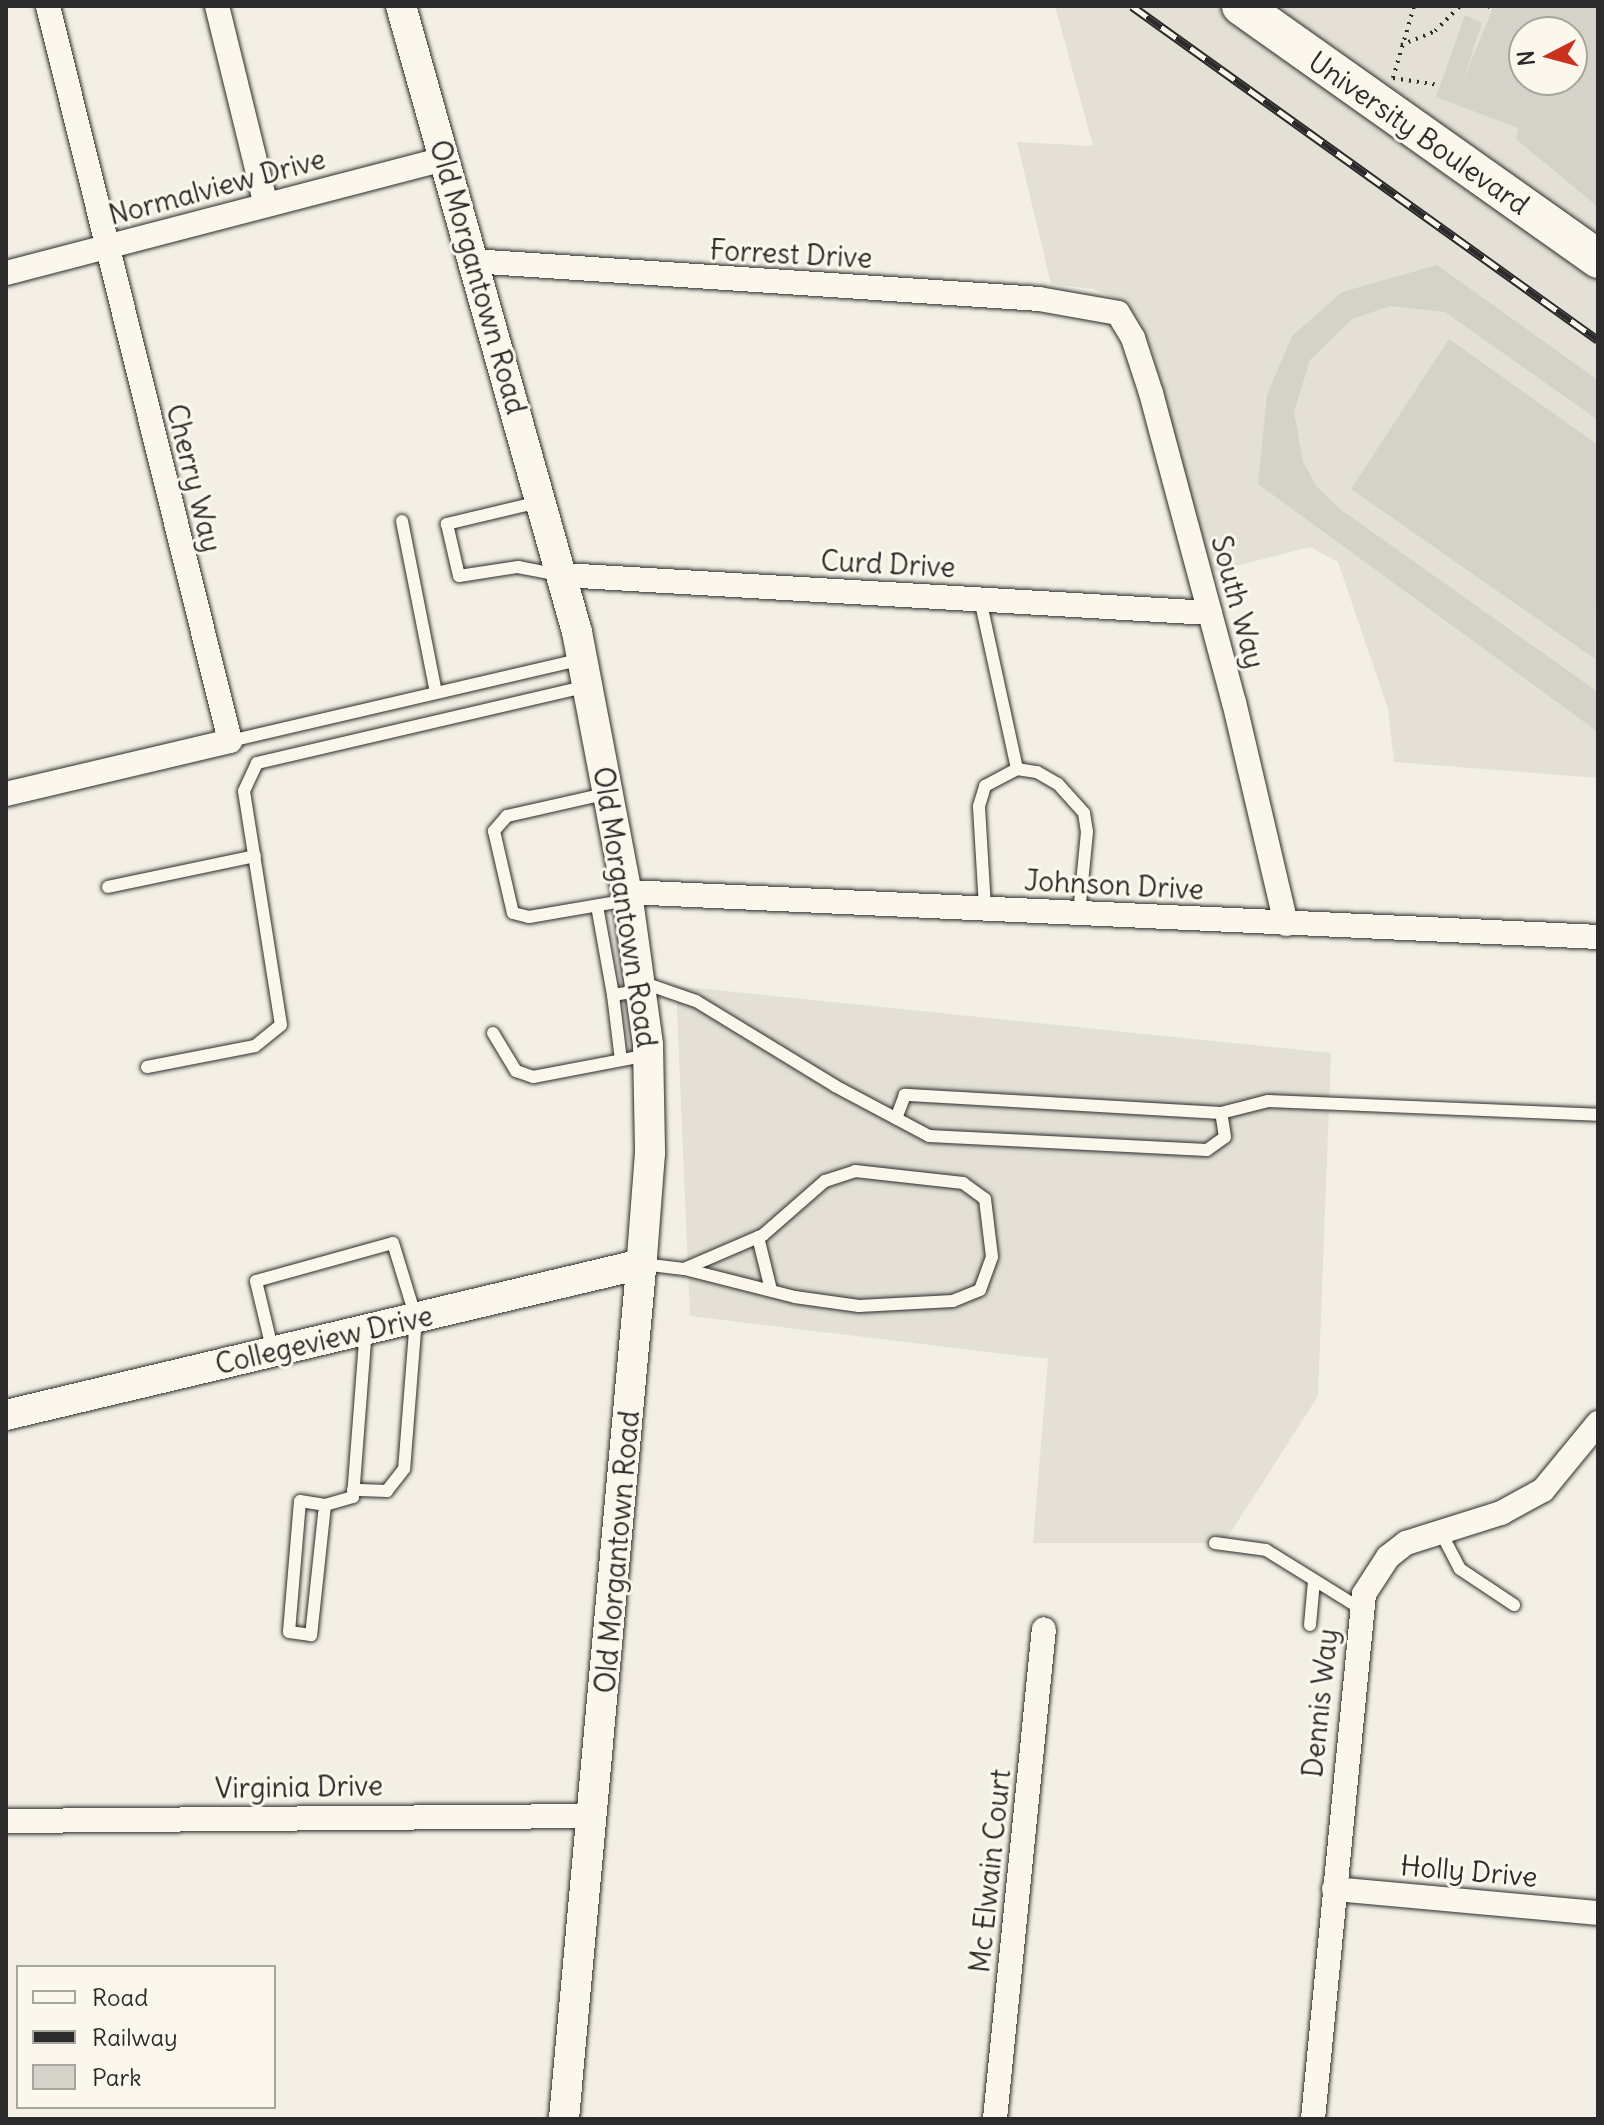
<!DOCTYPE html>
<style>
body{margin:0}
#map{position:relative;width:1604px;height:2125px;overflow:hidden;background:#f3efe4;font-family:Delius,sans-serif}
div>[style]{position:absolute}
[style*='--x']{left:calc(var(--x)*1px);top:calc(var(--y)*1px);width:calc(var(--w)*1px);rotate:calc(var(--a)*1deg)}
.built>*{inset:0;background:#e4e0d6}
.green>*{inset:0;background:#d5d2c9}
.path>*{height:4px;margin-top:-2px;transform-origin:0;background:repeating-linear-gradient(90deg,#2b2b2b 0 2px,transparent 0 8px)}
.roads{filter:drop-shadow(0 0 2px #2b2b2b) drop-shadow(0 0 2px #2b2b2b)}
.service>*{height:12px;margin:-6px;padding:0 6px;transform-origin:6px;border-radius:6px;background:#fbf7ec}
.minor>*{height:24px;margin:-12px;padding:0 12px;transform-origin:12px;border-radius:12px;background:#fbf7ec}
.tertiary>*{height:30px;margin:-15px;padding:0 15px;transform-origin:15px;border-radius:15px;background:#fbf7ec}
.primary>*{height:38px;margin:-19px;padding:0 19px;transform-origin:19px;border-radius:19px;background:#fbf7ec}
.rail>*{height:9px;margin-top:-4.5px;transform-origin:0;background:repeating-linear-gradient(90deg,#fbf7ec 0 18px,#2b2b2b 0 36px);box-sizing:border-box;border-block:2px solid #2b2b2b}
span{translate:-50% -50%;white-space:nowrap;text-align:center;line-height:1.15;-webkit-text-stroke:6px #fbf7ec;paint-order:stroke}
.street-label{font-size:28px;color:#2b2b2b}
.frame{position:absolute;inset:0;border:8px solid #2b2b2b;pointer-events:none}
.legend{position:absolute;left:16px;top:1965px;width:260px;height:144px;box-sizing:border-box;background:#fbf7ec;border:2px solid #a8a59f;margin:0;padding:10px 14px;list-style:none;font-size:24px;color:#2b2b2b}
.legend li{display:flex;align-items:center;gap:16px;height:40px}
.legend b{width:40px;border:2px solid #a8a59f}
.north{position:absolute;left:1508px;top:16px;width:80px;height:80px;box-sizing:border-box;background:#fbf7ec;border:2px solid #a8a59f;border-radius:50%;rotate:264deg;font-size:22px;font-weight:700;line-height:32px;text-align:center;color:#2b2b2b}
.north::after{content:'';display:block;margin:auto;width:28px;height:36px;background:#c8321e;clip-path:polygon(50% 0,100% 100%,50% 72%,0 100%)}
</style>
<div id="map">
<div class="built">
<i style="clip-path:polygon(evenodd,1055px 6px,1598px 6px,1598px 778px,1394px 762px,1388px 709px,1338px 562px,1310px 547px,1212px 572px,1152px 350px,1138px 318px,1121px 301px,1094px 289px,1051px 284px,1017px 142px,1093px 146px,1055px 6px,1524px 32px,1572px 32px,1572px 80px,1524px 80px,1524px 32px)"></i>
<i style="clip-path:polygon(676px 986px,1331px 1053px,1318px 1396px,1224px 1543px,1033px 1543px,1048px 1359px,690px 1316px)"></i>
</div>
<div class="green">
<i style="clip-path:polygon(evenodd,1494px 6px,1598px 6px,1598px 207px,1516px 139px,1518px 128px,1436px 97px,1465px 15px,1482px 23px,1463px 80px,1494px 6px,1524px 32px,1572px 32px,1572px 80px,1524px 80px,1524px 32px)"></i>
<i style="clip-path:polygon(1437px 265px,1598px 380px,1598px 420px,1445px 312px,1390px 306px,1352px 319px,1310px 360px,1294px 412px,1303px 462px,1317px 487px,1340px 509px,1598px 692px,1598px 732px,1258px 484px,1267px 395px,1292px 336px,1342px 292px)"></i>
<i style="clip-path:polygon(1449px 339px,1598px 445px,1595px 659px,1351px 489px)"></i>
</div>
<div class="path">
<i style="--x:1489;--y:6;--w:5;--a:53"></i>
<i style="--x:1401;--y:45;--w:37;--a:-22"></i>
<i style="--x:1435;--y:31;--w:35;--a:-45"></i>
<i style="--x:1393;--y:78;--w:75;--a:-73.7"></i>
<i style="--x:1393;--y:78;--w:47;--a:8.7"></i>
</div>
<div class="roads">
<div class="service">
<i style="--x:539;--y:502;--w:95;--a:166.6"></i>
<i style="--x:447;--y:524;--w:53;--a:77"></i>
<i style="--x:459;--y:576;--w:60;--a:-8.7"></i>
<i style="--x:518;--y:567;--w:43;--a:10.8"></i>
<i style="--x:402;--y:521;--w:174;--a:78.8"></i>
<i style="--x:980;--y:599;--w:174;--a:77.7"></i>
<i style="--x:230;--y:741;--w:360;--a:-13.1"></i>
<i style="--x:609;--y:793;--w:105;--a:167.3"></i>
<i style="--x:507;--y:816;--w:20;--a:131"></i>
<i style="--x:494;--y:831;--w:84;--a:77"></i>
<i style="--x:513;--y:913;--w:16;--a:14"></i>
<i style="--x:529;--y:917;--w:100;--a:-9.7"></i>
<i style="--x:108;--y:887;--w:150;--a:-11.9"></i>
<i style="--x:597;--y:906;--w:90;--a:79.8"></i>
<i style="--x:613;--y:995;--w:26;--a:-9"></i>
<i style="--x:985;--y:908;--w:102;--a:-93.4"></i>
<i style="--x:979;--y:806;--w:21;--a:-73"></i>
<i style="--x:985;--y:786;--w:36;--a:-28"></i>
<i style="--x:1017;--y:769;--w:20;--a:9"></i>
<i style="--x:1037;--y:772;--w:24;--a:30"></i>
<i style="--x:1058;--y:784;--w:39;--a:48"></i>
<i style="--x:1084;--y:813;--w:19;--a:81"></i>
<i style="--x:1087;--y:832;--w:81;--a:95.6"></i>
<i style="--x:641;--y:982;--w:58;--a:19.1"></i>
<i style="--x:696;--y:1001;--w:163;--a:31.4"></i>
<i style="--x:835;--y:1086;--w:106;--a:28"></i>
<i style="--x:929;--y:1136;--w:278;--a:2.9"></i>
<i style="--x:1207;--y:1150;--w:22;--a:-36"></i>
<i style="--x:1225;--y:1137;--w:24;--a:-99"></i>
<i style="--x:1221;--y:1113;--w:317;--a:-176.7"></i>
<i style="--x:905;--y:1095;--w:25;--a:111"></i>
<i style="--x:613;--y:995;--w:65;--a:83"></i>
<i style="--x:493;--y:1033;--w:44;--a:58.8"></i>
<i style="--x:516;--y:1071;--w:18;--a:19"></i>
<i style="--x:533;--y:1077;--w:117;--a:-10.8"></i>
<i style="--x:147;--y:1067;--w:110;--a:-11"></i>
<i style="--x:255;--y:1046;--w:33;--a:-39"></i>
<i style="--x:281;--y:1025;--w:237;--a:-99"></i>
<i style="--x:244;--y:791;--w:31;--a:-65"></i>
<i style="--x:257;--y:763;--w:340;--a:-13.1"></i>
<i style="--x:1221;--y:1113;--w:49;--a:-14.3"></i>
<i style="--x:1268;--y:1101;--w:330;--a:2.4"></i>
<i style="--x:855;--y:1171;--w:109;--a:6.3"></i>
<i style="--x:963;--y:1183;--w:27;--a:36"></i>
<i style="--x:985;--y:1199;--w:58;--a:83.1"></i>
<i style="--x:992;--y:1257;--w:35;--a:110"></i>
<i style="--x:980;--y:1290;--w:29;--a:158"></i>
<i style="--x:953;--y:1301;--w:94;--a:177"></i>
<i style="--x:859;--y:1306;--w:65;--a:-172"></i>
<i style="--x:795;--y:1297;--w:114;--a:-165.8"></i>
<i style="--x:684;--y:1269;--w:86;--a:-23.3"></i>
<i style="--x:763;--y:1235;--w:82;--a:-41.1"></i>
<i style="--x:825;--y:1181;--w:32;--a:-18"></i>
<i style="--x:758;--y:1237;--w:55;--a:76.2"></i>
<i style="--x:642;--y:1264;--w:42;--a:6.8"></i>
<i style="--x:273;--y:1352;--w:73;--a:-103.5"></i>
<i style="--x:256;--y:1281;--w:142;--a:-15.5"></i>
<i style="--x:393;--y:1243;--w:78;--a:73"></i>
<i style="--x:416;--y:1318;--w:151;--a:94.5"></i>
<i style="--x:404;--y:1469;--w:28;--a:128"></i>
<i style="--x:387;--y:1491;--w:34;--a:-178"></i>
<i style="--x:325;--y:1505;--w:131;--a:96.1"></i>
<i style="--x:311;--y:1635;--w:22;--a:-172"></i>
<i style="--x:289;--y:1632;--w:131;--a:-85.2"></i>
<i style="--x:300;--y:1501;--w:25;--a:9"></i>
<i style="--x:325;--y:1505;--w:29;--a:-16"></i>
<i style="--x:353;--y:1497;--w:169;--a:-85.6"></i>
<i style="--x:1439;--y:1529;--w:45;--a:62.3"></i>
<i style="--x:1460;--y:1569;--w:65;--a:33.7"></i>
<i style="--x:1215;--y:1543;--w:51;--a:7.8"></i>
<i style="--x:1266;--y:1550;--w:112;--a:31.8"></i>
<i style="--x:1310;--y:1625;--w:44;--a:-84.8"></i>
</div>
<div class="minor">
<i style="--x:217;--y:6;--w:205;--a:76.2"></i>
<i style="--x:472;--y:261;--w:568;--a:3.83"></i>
<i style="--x:1039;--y:299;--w:80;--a:10"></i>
<i style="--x:1118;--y:313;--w:29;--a:59"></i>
<i style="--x:1133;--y:338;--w:58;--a:71.9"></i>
<i style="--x:1151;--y:393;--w:320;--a:75"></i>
<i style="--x:1234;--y:702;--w:228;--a:76.8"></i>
<i style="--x:6;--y:273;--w:453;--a:-14.6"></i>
<i style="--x:563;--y:575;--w:648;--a:3.36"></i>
<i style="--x:6;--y:794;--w:230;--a:-13.3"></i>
<i style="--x:230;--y:741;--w:757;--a:-103.91"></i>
<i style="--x:627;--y:892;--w:972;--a:2.65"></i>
<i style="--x:6;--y:1821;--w:586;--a:-0.49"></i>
<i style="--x:1334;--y:1889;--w:265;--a:5.2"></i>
<i style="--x:995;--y:2119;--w:492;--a:-84.3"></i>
<i style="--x:1313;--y:2119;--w:527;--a:-84.45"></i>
<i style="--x:1364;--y:1594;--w:44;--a:-57"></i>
<i style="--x:1388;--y:1557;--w:23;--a:-38"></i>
<i style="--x:1406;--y:1543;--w:100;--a:-17.5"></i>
<i style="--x:1501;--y:1513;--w:48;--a:-28.7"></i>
<i style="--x:1543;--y:1490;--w:87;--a:-50.6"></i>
</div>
<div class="tertiary">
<i style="--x:401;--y:6;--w:650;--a:74.3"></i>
<i style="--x:577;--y:632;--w:273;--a:79.2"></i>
<i style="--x:628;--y:900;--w:146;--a:82.1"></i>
<i style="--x:648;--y:1045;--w:108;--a:88.9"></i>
<i style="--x:650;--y:1153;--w:105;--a:94.4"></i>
<i style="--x:642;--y:1258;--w:865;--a:95.18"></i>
<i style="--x:6;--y:1415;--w:654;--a:-13.36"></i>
</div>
<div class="primary">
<i style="--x:1241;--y:6;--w:438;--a:35.3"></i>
</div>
</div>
<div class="rail">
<i style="--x:1132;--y:6;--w:573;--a:35.63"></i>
</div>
<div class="street-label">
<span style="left:1419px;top:133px;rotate:35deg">University Boulevard</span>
<span style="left:217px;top:187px;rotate:-15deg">Normalview Drive</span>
<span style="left:791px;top:254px;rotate:3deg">Forrest Drive</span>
<span style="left:478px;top:277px;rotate:74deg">Old Morgantown Road</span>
<span style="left:194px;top:478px;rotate:76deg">Cherry Way</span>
<span style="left:888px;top:564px;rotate:3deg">Curd Drive</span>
<span style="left:1238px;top:602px;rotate:75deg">South Way</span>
<span style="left:1114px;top:885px;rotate:3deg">Johnson Drive</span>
<span style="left:625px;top:907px;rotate:81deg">Old Morgantown Road</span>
<span style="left:324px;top:1340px;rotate:-13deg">Collegeview Drive</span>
<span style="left:617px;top:1552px;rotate:-85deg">Old Morgantown Road</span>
<span style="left:1320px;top:1703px;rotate:-84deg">Dennis Way</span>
<span style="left:299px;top:1787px;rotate:-1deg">Virginia Drive</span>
<span style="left:990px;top:1871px;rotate:-84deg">Mc Elwain Court</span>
<span style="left:1469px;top:1871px;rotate:5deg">Holly Drive</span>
</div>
<div class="frame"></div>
<ul class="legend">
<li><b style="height:10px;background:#fbf7ec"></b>Road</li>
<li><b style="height:10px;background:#2b2b2b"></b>Railway</li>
<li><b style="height:22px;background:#d5d2c9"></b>Park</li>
</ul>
<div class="north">N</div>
</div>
